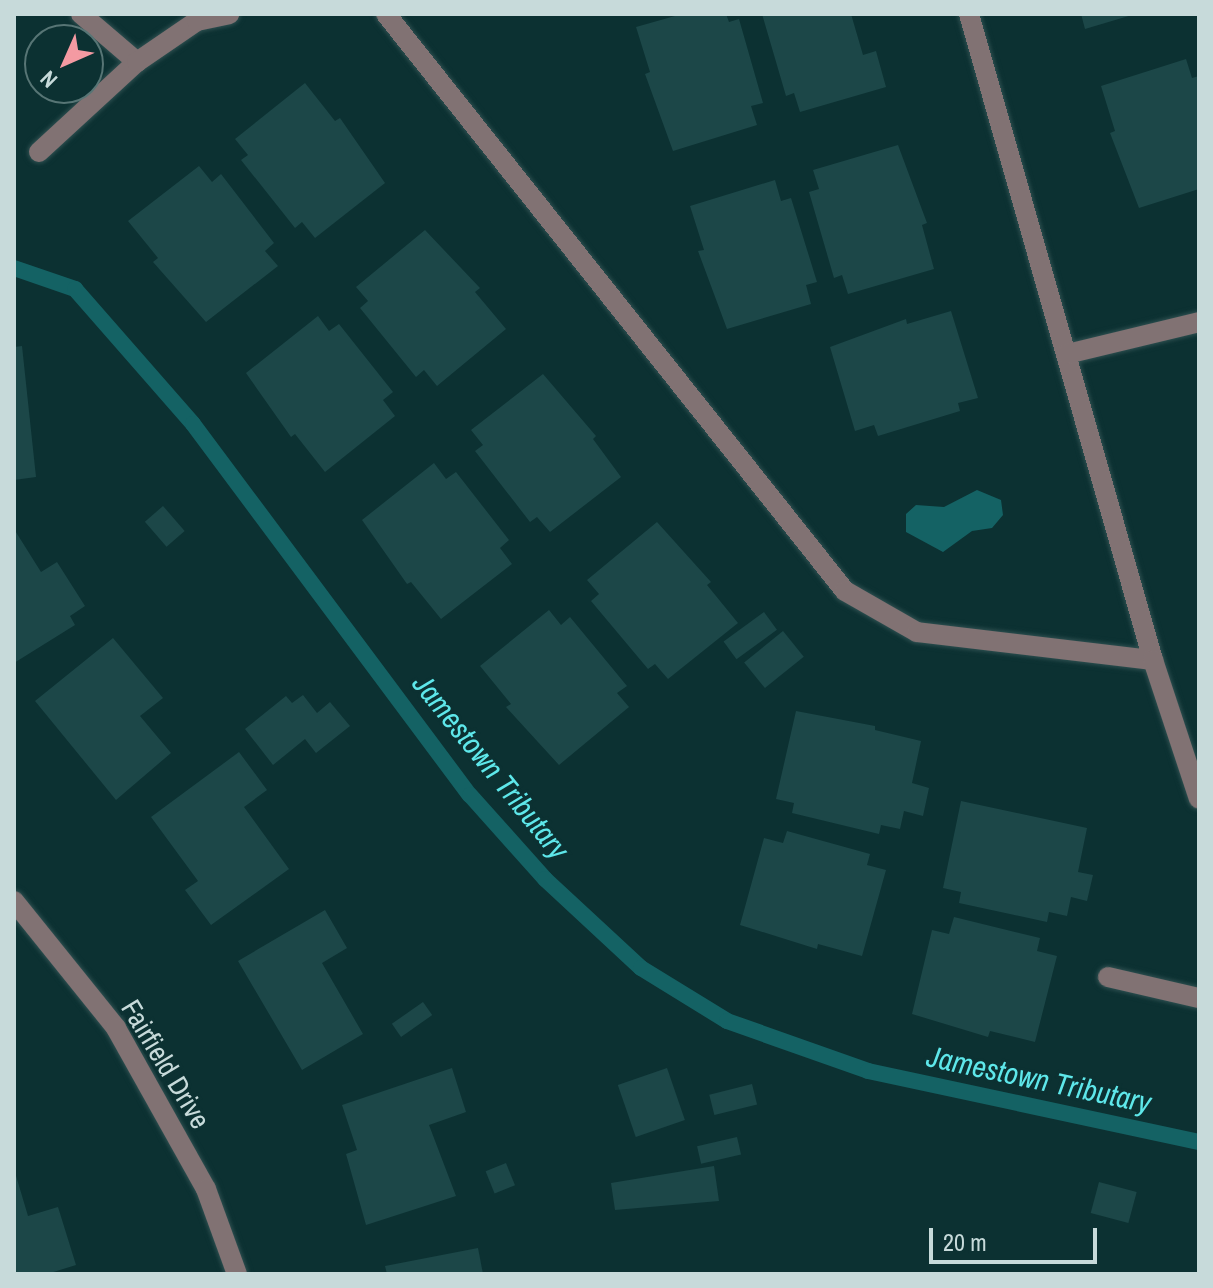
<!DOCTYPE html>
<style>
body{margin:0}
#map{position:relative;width:1213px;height:1288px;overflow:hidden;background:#0c3132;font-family:"Archivo Narrow",sans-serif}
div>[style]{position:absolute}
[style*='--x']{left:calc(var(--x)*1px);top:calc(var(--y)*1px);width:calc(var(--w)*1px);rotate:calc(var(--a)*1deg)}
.water>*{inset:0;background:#146264}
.stream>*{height:16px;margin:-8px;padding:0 8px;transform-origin:8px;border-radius:8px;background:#146264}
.building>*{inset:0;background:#1c4748;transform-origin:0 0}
.roads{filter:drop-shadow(0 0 2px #2e4f50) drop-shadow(0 0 2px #2e4f50)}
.minor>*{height:20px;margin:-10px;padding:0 10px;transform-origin:10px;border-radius:10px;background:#817273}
span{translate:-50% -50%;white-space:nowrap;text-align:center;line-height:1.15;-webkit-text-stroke:6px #0c3132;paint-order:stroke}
.street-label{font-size:28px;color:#c7dada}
.water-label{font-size:30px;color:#5ee7ea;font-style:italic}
.frame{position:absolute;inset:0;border:16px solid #c7dada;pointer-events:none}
.north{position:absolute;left:24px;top:24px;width:80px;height:80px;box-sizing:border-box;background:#0c3132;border:2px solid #577575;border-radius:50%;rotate:225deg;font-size:22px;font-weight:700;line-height:32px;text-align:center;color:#c7dada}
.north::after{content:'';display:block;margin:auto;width:28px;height:36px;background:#f49aa2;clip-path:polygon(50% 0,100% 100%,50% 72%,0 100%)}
.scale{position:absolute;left:929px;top:1228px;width:168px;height:36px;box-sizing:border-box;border:4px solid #c7dada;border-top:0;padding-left:10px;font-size:24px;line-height:28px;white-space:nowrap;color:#c7dada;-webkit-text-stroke:6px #0c3132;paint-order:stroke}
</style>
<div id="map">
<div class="water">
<i style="clip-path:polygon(977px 490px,1001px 500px,1003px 515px,992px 528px,972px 531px,943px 552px,906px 532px,906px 514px,916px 505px,944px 507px)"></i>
</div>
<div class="stream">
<i style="--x:14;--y:268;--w:65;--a:19"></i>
<i style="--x:75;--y:289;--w:179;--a:48.8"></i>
<i style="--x:193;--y:424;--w:463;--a:53.3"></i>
<i style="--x:470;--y:795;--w:113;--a:48.2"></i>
<i style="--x:545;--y:879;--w:131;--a:42.8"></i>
<i style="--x:641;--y:968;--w:101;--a:31.6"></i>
<i style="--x:727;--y:1021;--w:150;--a:19.5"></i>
<i style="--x:868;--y:1071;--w:339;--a:12.1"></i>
</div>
<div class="building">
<i style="clip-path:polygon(682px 14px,726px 14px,729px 22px,739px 19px,763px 103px,751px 106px,757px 125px,673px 151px,645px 74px,650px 72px,636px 27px)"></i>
<i style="clip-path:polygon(762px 14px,851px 14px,863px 55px,876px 51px,886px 87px,800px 112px,794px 93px,786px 96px)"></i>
<i style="clip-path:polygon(1081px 14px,1132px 14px,1132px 15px,1085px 29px)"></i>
<i style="clip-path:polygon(1186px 59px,1192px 78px,1199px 76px,1199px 189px,1139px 208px,1110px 133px,1115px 131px,1101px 86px)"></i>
<i style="clip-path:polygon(305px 83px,335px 121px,340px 118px,385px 183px,315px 238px,302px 222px,295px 228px,241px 160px,248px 155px,235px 139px)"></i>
<i style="clip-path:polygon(898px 145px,927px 223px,922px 225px,934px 269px,848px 294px,842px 275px,834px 278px,809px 192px,819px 189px,813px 170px)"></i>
<i style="clip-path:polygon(199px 166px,212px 182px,221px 174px,274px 243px,265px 251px,278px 266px,206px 322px,153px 262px,158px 258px,128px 221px)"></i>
<i style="clip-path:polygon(775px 180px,781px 201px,791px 198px,817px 282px,806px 285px,811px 304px,727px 329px,698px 251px,704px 250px,690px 206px)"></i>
<i style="clip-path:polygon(425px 230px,480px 288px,475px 292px,506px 329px,437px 386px,424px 370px,416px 377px,360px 308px,368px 301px,356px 287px)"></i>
<i style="clip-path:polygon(951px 311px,978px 398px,958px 403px,960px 411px,878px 436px,874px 425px,855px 431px,830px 347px,906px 319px,907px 324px)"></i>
<i style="clip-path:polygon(318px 316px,329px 331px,339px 324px,393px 392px,383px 400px,395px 416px,325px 472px,295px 434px,291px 437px,246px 373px)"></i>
<i style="clip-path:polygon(22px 346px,36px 477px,14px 480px,14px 347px)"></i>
<i style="clip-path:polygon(543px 374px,596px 436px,593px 439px,621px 477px,550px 532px,537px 517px,530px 522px,475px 451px,483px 445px,471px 430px)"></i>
<i style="clip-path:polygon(434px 463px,446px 479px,456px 472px,509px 540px,500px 548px,512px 564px,441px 619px,411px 582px,407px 584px,362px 520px)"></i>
<i style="left:163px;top:506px;width:33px;height:24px;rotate:49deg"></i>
<i style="clip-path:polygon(657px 522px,711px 582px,707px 585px,738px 623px,668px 679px,655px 664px,648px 669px,591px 601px,599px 594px,587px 580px)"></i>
<i style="clip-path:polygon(14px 529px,41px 572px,57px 562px,85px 606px,70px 616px,75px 625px,14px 663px)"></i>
<i style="clip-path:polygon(549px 610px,561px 625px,570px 617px,627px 686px,617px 693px,629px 707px,559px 765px,506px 707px,511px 704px,480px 666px)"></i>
<i style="left:764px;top:612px;width:22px;height:50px;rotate:54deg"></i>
<i style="left:783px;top:631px;width:33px;height:50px;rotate:51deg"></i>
<i style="clip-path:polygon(113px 638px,163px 698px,140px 716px,171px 753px,116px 800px,35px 701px)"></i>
<i style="clip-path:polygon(303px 695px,317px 713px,330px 702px,350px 726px,316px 753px,305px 739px,273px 765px,245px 729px,286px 696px,292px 703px)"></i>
<i style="clip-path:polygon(796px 711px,875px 726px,875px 730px,921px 741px,912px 783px,929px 788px,923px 816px,904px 811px,900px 829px,881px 825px,879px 834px,792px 813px,794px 803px,776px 799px)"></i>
<i style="clip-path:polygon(239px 752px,267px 790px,244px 807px,289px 869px,211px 925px,185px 890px,198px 881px,151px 817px)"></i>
<i style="clip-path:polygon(961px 801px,1087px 828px,1078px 872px,1093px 875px,1087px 901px,1071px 897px,1067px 916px,1049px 912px,1047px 922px,959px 903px,961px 892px,943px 888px)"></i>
<i style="clip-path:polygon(787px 831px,870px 854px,867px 865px,886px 870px,862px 956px,818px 944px,817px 949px,740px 925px,764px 838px,783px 843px)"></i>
<i style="clip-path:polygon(325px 910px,347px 948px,322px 963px,363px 1034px,302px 1070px,238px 961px)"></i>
<i style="clip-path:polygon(954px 917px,1040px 938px,1037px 951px,1057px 956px,1035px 1042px,990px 1031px,988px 1037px,912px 1014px,932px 930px,949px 934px)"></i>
<i style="left:423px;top:1002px;width:16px;height:38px;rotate:55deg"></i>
<i style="clip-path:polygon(452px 1068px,466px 1112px,429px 1125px,456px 1196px,366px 1225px,346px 1154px,357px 1150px,342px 1105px)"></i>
<i style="left:667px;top:1068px;width:55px;height:52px;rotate:71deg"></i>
<i style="left:752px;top:1084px;width:21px;height:44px;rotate:76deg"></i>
<i style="left:737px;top:1137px;width:18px;height:41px;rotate:77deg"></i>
<i style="left:506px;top:1163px;width:24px;height:22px;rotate:68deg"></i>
<i style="clip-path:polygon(714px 1166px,719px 1201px,615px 1210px,611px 1183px)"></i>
<i style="clip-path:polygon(14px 1169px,28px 1216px,58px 1207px,76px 1265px,47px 1274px,14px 1274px)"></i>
<i style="left:1099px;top:1182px;width:39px;height:32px;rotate:15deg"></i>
<i style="clip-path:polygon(478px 1248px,483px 1274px,387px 1274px,385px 1266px)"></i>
</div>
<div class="roads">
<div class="minor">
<i style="--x:81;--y:14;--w:74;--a:40.6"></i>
<i style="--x:386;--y:14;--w:737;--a:51.5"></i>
<i style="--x:845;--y:591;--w:83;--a:29.7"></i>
<i style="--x:917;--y:632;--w:238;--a:6.8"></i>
<i style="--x:1153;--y:660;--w:672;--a:-105.9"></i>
<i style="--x:39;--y:152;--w:133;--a:-42.6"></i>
<i style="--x:137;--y:62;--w:73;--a:-34.3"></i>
<i style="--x:197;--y:21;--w:33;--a:-12"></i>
<i style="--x:1067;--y:354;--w:136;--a:-13.6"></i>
<i style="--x:1153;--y:660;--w:146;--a:71.7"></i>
<i style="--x:14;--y:901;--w:163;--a:51.2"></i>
<i style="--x:116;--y:1028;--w:184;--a:60.8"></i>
<i style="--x:206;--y:1189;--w:90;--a:70"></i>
<i style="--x:1108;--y:977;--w:93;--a:13"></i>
</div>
</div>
<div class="street-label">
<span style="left:166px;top:1064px;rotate:59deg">Fairfield Drive</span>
</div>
<div class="water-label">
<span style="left:491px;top:766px;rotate:51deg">Jamestown Tributary</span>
<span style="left:1039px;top:1079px;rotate:12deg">Jamestown Tributary</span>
</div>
<div class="frame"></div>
<div class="north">N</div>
<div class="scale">20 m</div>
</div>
